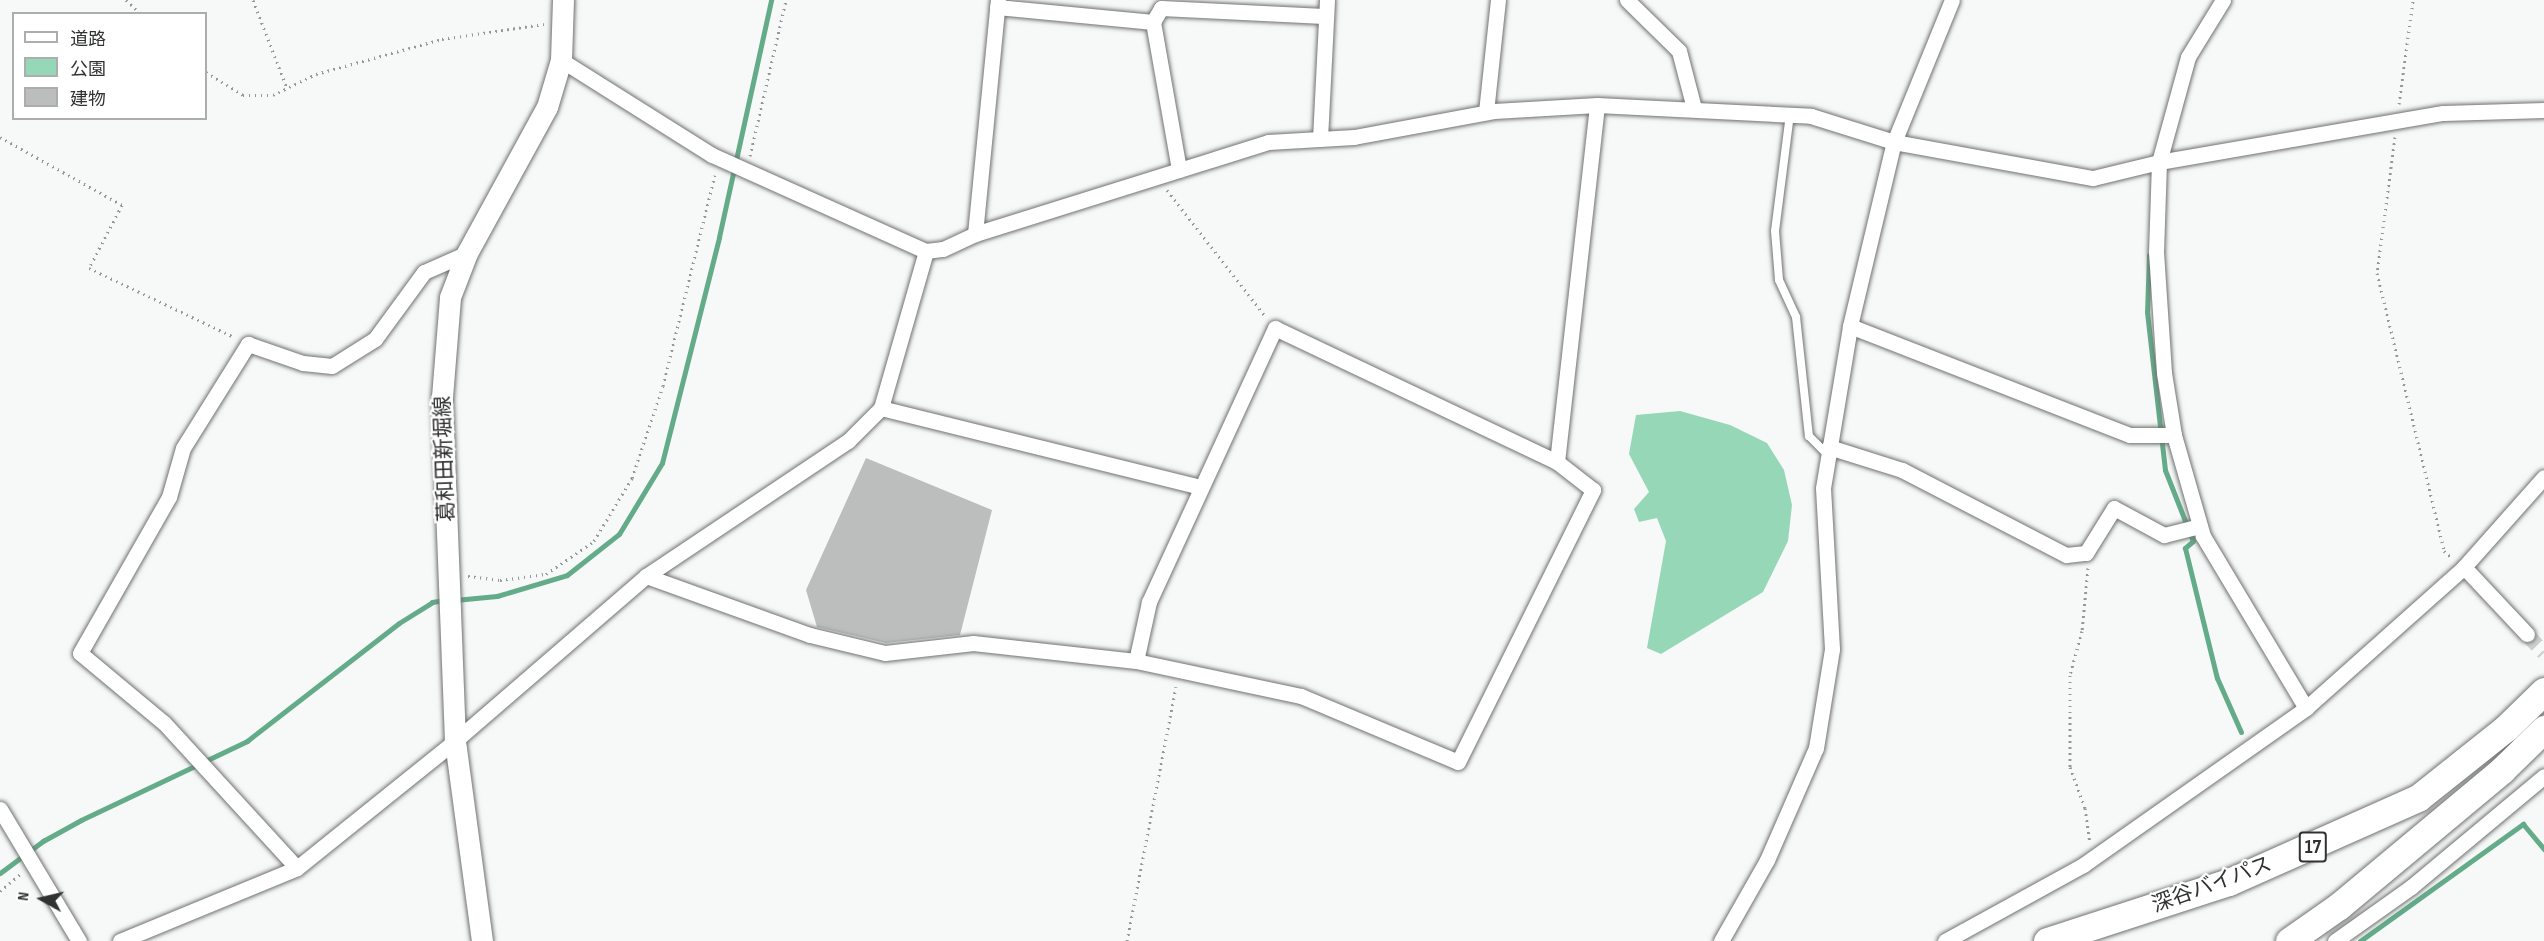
<!DOCTYPE html>
<meta charset="utf-8">
<style>
body{margin:0}
#map{position:relative;width:2544px;height:941px;overflow:hidden;background:#f6f9f7;font-family:"Sofia Sans Condensed","Noto Sans JP",sans-serif}
div>[style]{position:absolute}
[style*='--x']{left:calc(var(--x)*1px);top:calc(var(--y)*1px);width:calc(var(--w)*1px);rotate:calc(var(--a)*1deg)}
.green>*{inset:0;background:#95d7b7}
.stream>*{height:5px;margin:-2.5px;padding:0 2.5px;transform-origin:2.5px;border-radius:2.5px;background:#64ab8a}
.building>*{inset:0;background:#bbbebc}
.street-tunnel>*{height:15px;margin-top:-7.5px;transform-origin:0;background:repeating-linear-gradient(90deg,#ced1cf 0 15px,transparent 0 23px)}
.path>*{height:3px;margin-top:-1.5px;transform-origin:0;background:repeating-linear-gradient(90deg,#969897 0 1.5px,transparent 0 6px)}
.roads{filter:drop-shadow(0 0 2px #6f7270) drop-shadow(0 0 2px #6f7270)}
.lane>*{height:8px;margin:-4px;padding:0 4px;transform-origin:4px;border-radius:4px;background:#fff}
.street>*{height:15px;margin:-7.5px;padding:0 7.5px;transform-origin:7.5px;border-radius:7.5px;background:#fff}
.secondary>*{height:21px;margin:-10.5px;padding:0 10.5px;transform-origin:10.5px;border-radius:10.5px;background:#fff}
.highway>*{height:27px;margin:-13.5px;padding:0 13.5px;transform-origin:13.5px;border-radius:13.5px;background:#fff}
span{translate:-50% -50%;white-space:nowrap;text-align:center;line-height:1.15;-webkit-text-stroke:4.5px #fff;paint-order:stroke}
.shield-label span{padding:2px 4px;background:#fff;border:2px solid;border-radius:4px;-webkit-text-stroke-width:0}
.shield-label{font-size:20px;color:#303231;font-weight:700}
.street-label{font-size:21px;color:#303231}
.legend{position:absolute;left:12px;top:12px;width:195px;height:108px;box-sizing:border-box;background:#fff;border:2px solid #acadad;margin:0;padding:8px 10px;list-style:none;font-size:18px;color:#303231}
.legend li{display:flex;align-items:center;gap:12px;height:30px}
.legend b{width:30px;border:2px solid #acadad}
.north{position:absolute;left:12px;top:869px;width:60px;height:60px;-webkit-text-stroke:4px #fff;paint-order:stroke;rotate:278deg;font-size:16px;font-weight:700;line-height:24px;text-align:center;color:#303231}
.north::after{content:'';display:block;margin:auto;width:21px;height:27px;background:#303231;clip-path:polygon(50% 0,100% 100%,50% 72%,0 100%)}
</style>
<div id="map">
<div class="green">
<i style="clip-path:polygon(1680px 411px,1730px 425px,1767px 443px,1784px 470px,1792px 505px,1788px 541px,1763px 592px,1661px 654px,1647px 648px,1666px 541px,1657px 518px,1639px 522px,1634px 509px,1649px 492px,1629px 454px,1636px 415px)"></i>
</div>
<div class="stream">
<i style="--x:2149;--y:255;--w:57;--a:92"></i>
<i style="--x:2147;--y:312;--w:159;--a:83.5"></i>
<i style="--x:2165;--y:470;--w:76;--a:68.5"></i>
<i style="--x:2193;--y:541;--w:11;--a:139"></i>
<i style="--x:2185;--y:548;--w:134;--a:76.2"></i>
<i style="--x:2217;--y:678;--w:59;--a:66"></i>
<i style="--x:455;--y:600;--w:42;--a:-5.4"></i>
<i style="--x:497;--y:596;--w:73;--a:-16.7"></i>
<i style="--x:567;--y:575;--w:66;--a:-38.3"></i>
<i style="--x:619;--y:534;--w:83;--a:-58.8"></i>
<i style="--x:662;--y:463;--w:233;--a:-75.8"></i>
<i style="--x:719;--y:237;--w:243;--a:-77.6"></i>
<i style="--x:0;--y:873;--w:54;--a:-36.7"></i>
<i style="--x:43;--y:841;--w:43;--a:-28.9"></i>
<i style="--x:81;--y:820;--w:184;--a:-25.4"></i>
<i style="--x:247;--y:741;--w:192;--a:-37.8"></i>
<i style="--x:399;--y:623;--w:39;--a:-32"></i>
<i style="--x:432;--y:602;--w:13;--a:-9"></i>
<i style="--x:2360;--y:941;--w:201;--a:-35.7"></i>
<i style="--x:2523;--y:824;--w:33;--a:50"></i>
</div>
<div class="building">
<i style="clip-path:polygon(866px 458px,992px 510px,960px 635px,886px 643px,817px 627px,806px 590px)"></i>
</div>
<div class="street-tunnel">
<i style="--x:2527;--y:634;--w:25;--a:47"></i>
</div>
<div class="path">
<i style="--x:126;--y:0;--w:21;--a:43"></i>
<i style="--x:253;--y:0;--w:94;--a:68.9"></i>
<i style="--x:206;--y:72;--w:44;--a:31.9"></i>
<i style="--x:243;--y:95;--w:30;--a:0"></i>
<i style="--x:273;--y:95;--w:48;--a:-26"></i>
<i style="--x:316;--y:74;--w:131;--a:-15.5"></i>
<i style="--x:442;--y:39;--w:103;--a:-8.4"></i>
<i style="--x:2399;--y:104;--w:105;--a:-82.3"></i>
<i style="--x:0;--y:137;--w:140;--a:29.1"></i>
<i style="--x:122;--y:205;--w:71;--a:117.6"></i>
<i style="--x:89;--y:268;--w:158;--a:25.4"></i>
<i style="--x:2395;--y:137;--w:137;--a:97.5"></i>
<i style="--x:2377;--y:273;--w:286;--a:76.4"></i>
<i style="--x:2444;--y:551;--w:8;--a:40"></i>
<i style="--x:750;--y:156;--w:160;--a:-77"></i>
<i style="--x:1167;--y:190;--w:161;--a:52.1"></i>
<i style="--x:2088;--y:568;--w:63;--a:95.4"></i>
<i style="--x:2082;--y:631;--w:46;--a:105.3"></i>
<i style="--x:2070;--y:675;--w:92;--a:90"></i>
<i style="--x:2070;--y:767;--w:44;--a:69.9"></i>
<i style="--x:2085;--y:808;--w:34;--a:82"></i>
<i style="--x:468;--y:576;--w:32;--a:7"></i>
<i style="--x:500;--y:580;--w:46;--a:-7.4"></i>
<i style="--x:546;--y:574;--w:58;--a:-34.5"></i>
<i style="--x:594;--y:541;--w:74;--a:-58.9"></i>
<i style="--x:632;--y:478;--w:97;--a:-71.4"></i>
<i style="--x:663;--y:386;--w:217;--a:-76.2"></i>
<i style="--x:0;--y:891;--w:26;--a:-40"></i>
<i style="--x:1127;--y:941;--w:259;--a:-79.1"></i>
</div>
<div class="roads">
<div class="lane">
<i style="--x:1790;--y:114;--w:118;--a:97.3"></i>
<i style="--x:1775;--y:231;--w:49;--a:85.3"></i>
<i style="--x:1779;--y:280;--w:41;--a:65.3"></i>
<i style="--x:1796;--y:317;--w:120;--a:83.8"></i>
<i style="--x:1809;--y:436;--w:27;--a:45"></i>
</div>
<div class="street">
<i style="--x:1627;--y:0;--w:73;--a:44.4"></i>
<i style="--x:1679;--y:51;--w:59;--a:75.3"></i>
<i style="--x:2223;--y:0;--w:67;--a:121.6"></i>
<i style="--x:2188;--y:57;--w:109;--a:105.4"></i>
<i style="--x:2159;--y:162;--w:90;--a:91.9"></i>
<i style="--x:2156;--y:252;--w:121;--a:86.2"></i>
<i style="--x:2164;--y:373;--w:63;--a:80.8"></i>
<i style="--x:2174;--y:435;--w:105;--a:74"></i>
<i style="--x:2203;--y:536;--w:200;--a:59.1"></i>
<i style="--x:997;--y:7;--w:157;--a:5.5"></i>
<i style="--x:1153;--y:22;--w:16;--a:-60"></i>
<i style="--x:1161;--y:8;--w:163;--a:2.8"></i>
<i style="--x:1153;--y:22;--w:150;--a:80"></i>
<i style="--x:561;--y:60;--w:178;--a:32.2"></i>
<i style="--x:712;--y:155;--w:235;--a:24.2"></i>
<i style="--x:926;--y:251;--w:17;--a:-7"></i>
<i style="--x:943;--y:249;--w:35;--a:-25"></i>
<i style="--x:975;--y:234;--w:307;--a:-17.4"></i>
<i style="--x:1268;--y:142;--w:86;--a:-3.3"></i>
<i style="--x:1354;--y:137;--w:142;--a:-10.5"></i>
<i style="--x:1494;--y:111;--w:103;--a:-3.3"></i>
<i style="--x:1597;--y:105;--w:214;--a:2.9"></i>
<i style="--x:1811;--y:116;--w:87;--a:17.4"></i>
<i style="--x:1894;--y:142;--w:202;--a:10.3"></i>
<i style="--x:2093;--y:178;--w:68;--a:-13.6"></i>
<i style="--x:2159;--y:162;--w:288;--a:-9.8"></i>
<i style="--x:2443;--y:113;--w:101;--a:-1.7"></i>
<i style="--x:1486;--y:112;--w:113;--a:-83.9"></i>
<i style="--x:1320;--y:139;--w:139;--a:-87.1"></i>
<i style="--x:975;--y:234;--w:235;--a:-84.4"></i>
<i style="--x:1850;--y:326;--w:300;--a:21.3"></i>
<i style="--x:2130;--y:435;--w:44;--a:0"></i>
<i style="--x:881;--y:408;--w:329;--a:13.9"></i>
<i style="--x:1829;--y:447;--w:77;--a:17.5"></i>
<i style="--x:1902;--y:470;--w:185;--a:27.4"></i>
<i style="--x:2066;--y:555;--w:20;--a:-6"></i>
<i style="--x:2086;--y:553;--w:53;--a:-58.1"></i>
<i style="--x:2114;--y:508;--w:57;--a:28.4"></i>
<i style="--x:2164;--y:535;--w:37;--a:-14"></i>
<i style="--x:1557;--y:462;--w:359;--a:-83.6"></i>
<i style="--x:2464;--y:567;--w:92;--a:46.8"></i>
<i style="--x:646;--y:576;--w:174;--a:19.8"></i>
<i style="--x:810;--y:635;--w:77;--a:13.5"></i>
<i style="--x:885;--y:653;--w:89;--a:-6.5"></i>
<i style="--x:973;--y:643;--w:164;--a:6.3"></i>
<i style="--x:1136;--y:661;--w:169;--a:12"></i>
<i style="--x:1301;--y:696;--w:170;--a:22.8"></i>
<i style="--x:1458;--y:762;--w:304;--a:-63.6"></i>
<i style="--x:1593;--y:490;--w:46;--a:-142.1"></i>
<i style="--x:1557;--y:462;--w:312;--a:-154.6"></i>
<i style="--x:1275;--y:328;--w:302;--a:114.7"></i>
<i style="--x:1149;--y:602;--w:60;--a:102.4"></i>
<i style="--x:0;--y:809;--w:154;--a:59.1"></i>
<i style="--x:297;--y:868;--w:197;--a:-132.5"></i>
<i style="--x:164;--y:723;--w:109;--a:-140.2"></i>
<i style="--x:80;--y:653;--w:180;--a:-60.3"></i>
<i style="--x:169;--y:497;--w:51;--a:-74.1"></i>
<i style="--x:183;--y:448;--w:123;--a:-58"></i>
<i style="--x:248;--y:344;--w:58;--a:19.1"></i>
<i style="--x:303;--y:363;--w:29;--a:6"></i>
<i style="--x:332;--y:366;--w:51;--a:-32.1"></i>
<i style="--x:375;--y:339;--w:83;--a:-53.8"></i>
<i style="--x:424;--y:272;--w:47;--a:-23.8"></i>
<i style="--x:120;--y:941;--w:191;--a:-22.4"></i>
<i style="--x:297;--y:868;--w:203;--a:-38.8"></i>
<i style="--x:455;--y:741;--w:252;--a:-40.8"></i>
<i style="--x:646;--y:576;--w:243;--a:-33.8"></i>
<i style="--x:848;--y:441;--w:47;--a:-45"></i>
<i style="--x:881;--y:408;--w:163;--a:-74"></i>
<i style="--x:1721;--y:941;--w:93;--a:-60.4"></i>
<i style="--x:1767;--y:860;--w:122;--a:-66.4"></i>
<i style="--x:1816;--y:748;--w:100;--a:-80.8"></i>
<i style="--x:1832;--y:649;--w:161;--a:-93.2"></i>
<i style="--x:1823;--y:488;--w:164;--a:-80.5"></i>
<i style="--x:1850;--y:326;--w:189;--a:-76.6"></i>
<i style="--x:1894;--y:142;--w:153;--a:-67.8"></i>
<i style="--x:1945;--y:941;--w:158;--a:-28.8"></i>
<i style="--x:2083;--y:865;--w:273;--a:-35.1"></i>
<i style="--x:2306;--y:708;--w:212;--a:-41.7"></i>
<i style="--x:2464;--y:567;--w:120;--a:-48.4"></i>
<i style="--x:2335;--y:941;--w:93;--a:-35.4"></i>
<i style="--x:2411;--y:887;--w:173;--a:-39.8"></i>
</div>
<div class="secondary">
<i style="--x:482;--y:941;--w:202;--a:-97.7"></i>
<i style="--x:455;--y:741;--w:344;--a:-92.2"></i>
<i style="--x:442;--y:397;--w:100;--a:-85.4"></i>
<i style="--x:450;--y:297;--w:47;--a:-68.9"></i>
<i style="--x:467;--y:253;--w:166;--a:-61.3"></i>
<i style="--x:547;--y:107;--w:49;--a:-73.4"></i>
<i style="--x:561;--y:60;--w:60;--a:-88.1"></i>
</div>
<div class="highway">
<i style="--x:2047;--y:941;--w:191;--a:-18"></i>
<i style="--x:2229;--y:882;--w:207;--a:-24"></i>
<i style="--x:2418;--y:798;--w:112;--a:-38.5"></i>
<i style="--x:2506;--y:728;--w:53;--a:-44.2"></i>
<i style="--x:2289;--y:941;--w:61;--a:-35"></i>
<i style="--x:2339;--y:906;--w:212;--a:-39.8"></i>
<i style="--x:2502;--y:770;--w:59;--a:-44.3"></i>
</div>
</div>
<div class="shield-label">
<span style="left:2313px;top:847px">17</span>
</div>
<div class="street-label">
<span style="left:445px;top:459px;rotate:-92deg">葛和田新堀線</span>
<span style="left:2212px;top:885px;rotate:-20deg">深谷バイパス</span>
</div>
<ul class="legend">
<li><b style="height:8px;background:#fff"></b>道路</li>
<li><b style="height:16px;background:#95d7b7"></b>公園</li>
<li><b style="height:16px;background:#bbbebc"></b>建物</li>
</ul>
<div class="north">N</div>
</div>
